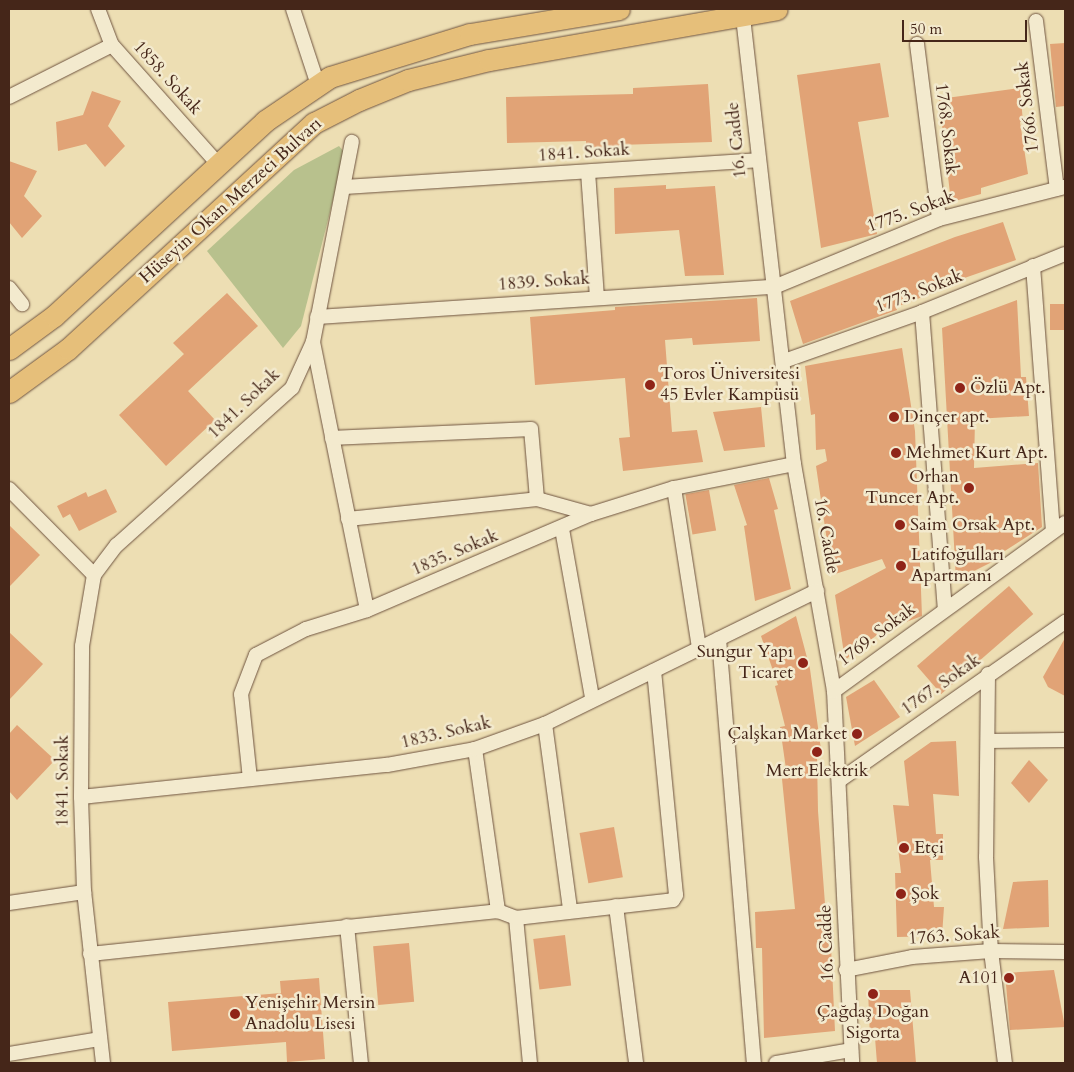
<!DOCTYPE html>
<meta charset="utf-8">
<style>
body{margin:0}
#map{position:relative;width:1074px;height:1072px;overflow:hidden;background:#eddeb3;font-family:Cardo,serif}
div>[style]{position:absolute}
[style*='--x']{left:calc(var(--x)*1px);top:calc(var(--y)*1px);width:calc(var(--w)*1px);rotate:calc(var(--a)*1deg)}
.green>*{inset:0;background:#b8c18d}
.building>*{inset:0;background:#e1a376;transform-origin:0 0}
.roads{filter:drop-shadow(0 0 1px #6f5440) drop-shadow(0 0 1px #6f5440)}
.street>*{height:14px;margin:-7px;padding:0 7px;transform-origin:7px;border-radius:7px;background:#f3eace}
.primary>*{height:21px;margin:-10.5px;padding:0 10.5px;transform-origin:10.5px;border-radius:10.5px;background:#e6bf7a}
.dots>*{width:14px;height:14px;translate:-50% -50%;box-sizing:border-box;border:2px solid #f3eace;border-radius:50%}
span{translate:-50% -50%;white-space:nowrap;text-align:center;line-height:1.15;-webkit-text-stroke:5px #f3eace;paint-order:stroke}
.street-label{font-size:18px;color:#452619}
.poi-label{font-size:18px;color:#452619}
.left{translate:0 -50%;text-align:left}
.right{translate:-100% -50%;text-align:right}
.frame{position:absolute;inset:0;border:10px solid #452619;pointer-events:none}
.scale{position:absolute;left:902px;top:20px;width:125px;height:22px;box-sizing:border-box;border:2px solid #452619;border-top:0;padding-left:6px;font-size:15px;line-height:18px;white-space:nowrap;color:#452619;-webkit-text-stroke:4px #f3eace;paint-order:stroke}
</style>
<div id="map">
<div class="green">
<i style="clip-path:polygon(339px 146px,345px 153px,301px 326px,283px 348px,207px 251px,294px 170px)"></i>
</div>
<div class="building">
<i style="clip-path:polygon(1065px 43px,1065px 106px,1056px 107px,1050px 44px)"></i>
<i style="clip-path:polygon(880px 63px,889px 117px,858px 122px,877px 234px,821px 248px,797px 75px)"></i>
<i style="clip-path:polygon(708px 84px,712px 142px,619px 145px,619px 149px,586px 150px,586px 141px,507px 143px,506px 97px,633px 94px,633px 88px)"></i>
<i style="clip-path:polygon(1020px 88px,1023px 122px,1020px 122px,1028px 174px,981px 188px,981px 194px,951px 202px,939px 99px)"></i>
<i style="clip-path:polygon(92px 91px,121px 101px,108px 126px,125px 146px,105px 167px,86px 144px,58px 151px,56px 122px,83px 115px)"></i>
<i style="clip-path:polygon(9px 161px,37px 171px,24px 196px,42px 216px,22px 238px,9px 222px)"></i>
<i style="clip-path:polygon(666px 185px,666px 189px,715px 186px,724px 275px,685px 276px,679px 230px,615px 234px,614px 188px)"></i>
<i style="clip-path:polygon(1003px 222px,1016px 260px,953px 282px,954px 285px,896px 307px,897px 310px,803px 344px,790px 301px,955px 237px)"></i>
<i style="clip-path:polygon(227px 293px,258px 326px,188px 391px,215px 420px,166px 466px,119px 415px,184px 354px,173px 343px)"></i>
<i style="clip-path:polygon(757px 298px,760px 341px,693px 345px,692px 338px,665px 340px,672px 432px,697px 430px,703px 462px,623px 471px,619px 438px,630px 437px,625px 378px,535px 385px,530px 317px,615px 310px,615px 307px)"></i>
<i style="clip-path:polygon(1017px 300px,1021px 377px,1026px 377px,1029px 416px,975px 419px,974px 468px,1038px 463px,1042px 527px,1000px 554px,1000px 558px,956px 580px,942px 328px)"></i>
<i style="left:1065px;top:304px;width:26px;height:15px;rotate:90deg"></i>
<i style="clip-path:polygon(902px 348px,915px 431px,922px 616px,882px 631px,845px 660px,835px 595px,886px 568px,882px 559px,832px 575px,816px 466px,827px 461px,825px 449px,816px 450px,815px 414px,811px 415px,805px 366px)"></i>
<i style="clip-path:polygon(761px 407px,765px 447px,724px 451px,713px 412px)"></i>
<i style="clip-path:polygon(769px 478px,778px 509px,774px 510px,791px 589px,755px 601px,744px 526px,747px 525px,734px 485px)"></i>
<i style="clip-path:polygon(106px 489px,117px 512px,79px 531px,70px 514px,63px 518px,57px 506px,86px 492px,88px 497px)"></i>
<i style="left:709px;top:490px;width:41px;height:24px;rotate:80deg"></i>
<i style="clip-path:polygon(9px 525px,40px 555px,9px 587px)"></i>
<i style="left:1009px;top:586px;width:37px;height:122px;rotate:49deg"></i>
<i style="clip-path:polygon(796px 616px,810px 669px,822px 757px,817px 757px,818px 811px,825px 904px,829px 904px,835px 1031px,764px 1038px,762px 948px,756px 948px,755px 912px,795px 909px,781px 769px,786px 769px,780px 727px,785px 726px,775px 686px,778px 685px,761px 636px)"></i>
<i style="clip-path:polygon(9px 632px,43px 664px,9px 700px)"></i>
<i style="clip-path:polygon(1065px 638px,1065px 696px,1048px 687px,1043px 677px)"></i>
<i style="clip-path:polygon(874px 680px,900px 717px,855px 746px,846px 697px)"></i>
<i style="clip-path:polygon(17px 725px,55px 760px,17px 800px,9px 791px,9px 734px)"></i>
<i style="clip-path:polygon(956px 741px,959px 796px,933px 794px,936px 834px,943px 834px,943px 860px,930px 860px,934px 907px,944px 907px,942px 936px,897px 937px,895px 873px,901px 873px,893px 805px,909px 806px,904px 761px,931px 742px)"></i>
<i style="clip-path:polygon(1029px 760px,1048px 780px,1029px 803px,1011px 783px)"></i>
<i style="left:614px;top:827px;width:51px;height:35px;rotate:80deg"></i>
<i style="clip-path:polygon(1048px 880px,1049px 927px,1003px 929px,1013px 882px)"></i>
<i style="left:565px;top:935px;width:51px;height:32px;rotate:83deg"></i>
<i style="left:409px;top:943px;width:59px;height:36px;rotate:85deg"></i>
<i style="clip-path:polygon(1054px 970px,1065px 1027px,1010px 1030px,1005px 973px)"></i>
<i style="clip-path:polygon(319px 978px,325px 1059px,287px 1062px,286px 1042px,172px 1051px,168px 1002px,281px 993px,280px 981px)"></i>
<i style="clip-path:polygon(868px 990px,910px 990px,916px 1063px,877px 1063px,875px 1038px,870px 1038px)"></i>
</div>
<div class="roads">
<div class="street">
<i style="--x:98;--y:9;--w:39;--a:69"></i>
<i style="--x:112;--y:45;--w:161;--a:48.3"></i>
<i style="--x:293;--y:9;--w:80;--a:71.8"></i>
<i style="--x:743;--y:17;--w:450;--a:83.5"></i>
<i style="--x:794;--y:464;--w:230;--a:80"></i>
<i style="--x:834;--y:691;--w:372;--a:87.2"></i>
<i style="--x:1036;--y:21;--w:169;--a:82.9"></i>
<i style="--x:917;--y:44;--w:176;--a:82.8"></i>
<i style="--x:9;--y:97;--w:115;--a:-26.8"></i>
<i style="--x:588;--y:172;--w:125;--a:85.9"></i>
<i style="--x:344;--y:187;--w:415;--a:-3.7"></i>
<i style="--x:1033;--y:266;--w:266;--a:85.7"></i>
<i style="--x:9;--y:288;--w:21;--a:51"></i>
<i style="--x:922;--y:312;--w:297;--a:85.6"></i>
<i style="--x:317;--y:317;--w:458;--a:-3.8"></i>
<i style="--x:774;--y:287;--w:178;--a:-22.4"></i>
<i style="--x:939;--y:219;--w:130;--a:-14.3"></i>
<i style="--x:313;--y:342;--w:273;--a:78.6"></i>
<i style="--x:784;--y:361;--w:146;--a:-19.5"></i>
<i style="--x:922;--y:312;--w:154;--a:-22.1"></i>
<i style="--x:332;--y:438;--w:199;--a:-2.6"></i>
<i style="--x:531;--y:429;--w:70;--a:85.1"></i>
<i style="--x:674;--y:488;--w:162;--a:81.1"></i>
<i style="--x:9;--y:489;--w:121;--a:45.3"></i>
<i style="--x:348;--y:519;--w:190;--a:-6"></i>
<i style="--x:537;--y:499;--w:56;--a:15.5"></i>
<i style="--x:562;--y:529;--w:172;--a:79.9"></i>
<i style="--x:719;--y:639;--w:425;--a:85.3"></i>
<i style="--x:988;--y:674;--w:183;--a:90.6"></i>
<i style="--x:986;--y:857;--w:94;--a:87"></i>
<i style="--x:991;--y:951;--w:113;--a:82.9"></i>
<i style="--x:834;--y:691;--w:286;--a:-36"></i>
<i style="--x:545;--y:724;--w:188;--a:82.3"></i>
<i style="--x:988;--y:741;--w:77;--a:-0.7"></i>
<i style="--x:475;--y:749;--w:164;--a:81.9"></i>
<i style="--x:250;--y:779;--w:85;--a:-96"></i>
<i style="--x:241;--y:694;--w:42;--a:-69"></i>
<i style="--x:256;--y:655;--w:56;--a:-27.5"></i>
<i style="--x:306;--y:629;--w:64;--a:-17.3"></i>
<i style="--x:367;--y:610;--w:244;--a:-23.2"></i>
<i style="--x:591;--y:514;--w:87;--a:-17.4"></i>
<i style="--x:674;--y:488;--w:122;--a:-11.3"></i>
<i style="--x:840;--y:780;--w:275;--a:-35.1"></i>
<i style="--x:81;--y:797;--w:308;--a:-6"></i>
<i style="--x:387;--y:765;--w:89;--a:-10.3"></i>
<i style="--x:475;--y:749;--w:74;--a:-19.7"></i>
<i style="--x:545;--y:724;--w:303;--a:-26.1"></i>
<i style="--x:9;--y:903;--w:76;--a:-8.3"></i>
<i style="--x:616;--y:906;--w:158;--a:82.7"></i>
<i style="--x:516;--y:918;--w:146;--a:84.5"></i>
<i style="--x:347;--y:926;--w:138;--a:84.2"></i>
<i style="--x:90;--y:954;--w:410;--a:-6"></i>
<i style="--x:498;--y:911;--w:19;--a:21"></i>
<i style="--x:516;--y:918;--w:158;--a:-6.5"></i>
<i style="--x:673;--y:900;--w:6;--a:-59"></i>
<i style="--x:676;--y:895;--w:225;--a:-95.6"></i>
<i style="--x:846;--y:970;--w:67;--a:-11.1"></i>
<i style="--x:912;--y:957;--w:79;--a:-4.3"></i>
<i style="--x:991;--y:951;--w:74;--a:0.8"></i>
<i style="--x:9;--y:1054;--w:92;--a:-9.4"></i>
<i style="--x:103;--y:1063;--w:172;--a:-96.3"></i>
<i style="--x:84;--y:892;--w:95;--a:-91.8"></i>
<i style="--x:81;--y:797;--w:151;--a:-89.6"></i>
<i style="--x:82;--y:646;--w:72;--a:-80.4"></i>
<i style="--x:94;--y:575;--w:38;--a:-53"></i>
<i style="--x:117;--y:545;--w:235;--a:-41.9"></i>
<i style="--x:292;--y:388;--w:51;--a:-65.5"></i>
<i style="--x:313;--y:342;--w:204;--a:-79"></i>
<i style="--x:776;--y:1063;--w:76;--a:-9.8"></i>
</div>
<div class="primary">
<i style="--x:9;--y:349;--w:56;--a:-36.3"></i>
<i style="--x:54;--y:316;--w:287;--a:-42.7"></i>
<i style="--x:265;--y:121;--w:78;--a:-34.1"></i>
<i style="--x:330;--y:77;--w:146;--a:-17.1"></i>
<i style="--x:470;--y:34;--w:151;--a:-9.5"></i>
<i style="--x:9;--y:392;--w:73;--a:-36.1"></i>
<i style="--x:68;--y:349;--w:334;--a:-42.6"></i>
<i style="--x:314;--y:123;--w:51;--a:-27.1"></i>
<i style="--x:359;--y:100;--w:53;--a:-22.2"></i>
<i style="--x:408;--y:80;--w:83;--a:-13.9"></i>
<i style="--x:489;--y:60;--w:292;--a:-10"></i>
</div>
</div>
<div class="dots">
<i style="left:650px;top:385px;background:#8f2418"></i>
<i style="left:960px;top:388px;background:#8f2418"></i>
<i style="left:894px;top:417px;background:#8f2418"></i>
<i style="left:896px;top:453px;background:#8f2418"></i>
<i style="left:969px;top:488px;background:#8f2418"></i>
<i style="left:900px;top:525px;background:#8f2418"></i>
<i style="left:901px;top:566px;background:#8f2418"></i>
<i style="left:803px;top:663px;background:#8f2418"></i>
<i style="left:857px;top:734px;background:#8f2418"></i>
<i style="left:817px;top:752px;background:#8f2418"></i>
<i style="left:904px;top:848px;background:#8f2418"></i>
<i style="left:901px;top:894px;background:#8f2418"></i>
<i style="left:1009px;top:978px;background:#8f2418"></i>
<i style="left:873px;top:994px;background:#8f2418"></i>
<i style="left:235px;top:1014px;background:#8f2418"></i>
</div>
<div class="street-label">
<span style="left:167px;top:78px;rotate:48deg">1858. Sokak</span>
<span style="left:1028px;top:107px;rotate:-97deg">1766. Sokak</span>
<span style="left:946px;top:129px;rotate:83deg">1768. Sokak</span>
<span style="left:737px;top:140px;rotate:-96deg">16. Cadde</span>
<span style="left:584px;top:153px;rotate:-4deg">1841. Sokak</span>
<span style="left:231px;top:201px;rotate:-42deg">Hüseyin Okan Merzeci Bulvarı</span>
<span style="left:911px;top:212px;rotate:-20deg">1775. Sokak</span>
<span style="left:544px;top:282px;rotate:-4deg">1839. Sokak</span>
<span style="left:919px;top:292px;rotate:-21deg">1773. Sokak</span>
<span style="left:244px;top:404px;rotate:-44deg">1841. Sokak</span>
<span style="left:826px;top:536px;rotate:80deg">16. Cadde</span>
<span style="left:455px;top:553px;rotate:-23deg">1835. Sokak</span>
<span style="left:877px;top:635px;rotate:-37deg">1769. Sokak</span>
<span style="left:941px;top:685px;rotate:-35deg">1767. Sokak</span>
<span style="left:446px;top:733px;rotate:-13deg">1833. Sokak</span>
<span style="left:63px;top:781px;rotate:-90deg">1841. Sokak</span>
<span style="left:954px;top:936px;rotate:-4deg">1763. Sokak</span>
<span style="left:827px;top:943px;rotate:-92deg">16. Cadde</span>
</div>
<div class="poi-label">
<span class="left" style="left:660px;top:385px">Toros Üniversitesi<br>45 Evler Kampüsü</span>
<span class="left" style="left:970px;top:388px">Özlü Apt.</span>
<span class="left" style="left:904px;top:417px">Dinçer apt.</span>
<span class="left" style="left:906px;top:453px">Mehmet Kurt Apt.</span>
<span class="right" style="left:959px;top:488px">Orhan<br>Tuncer Apt.</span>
<span class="left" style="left:910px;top:525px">Saim Orsak Apt.</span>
<span class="left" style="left:911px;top:566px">Latifoğulları<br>Apartmanı</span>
<span class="right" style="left:793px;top:663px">Sungur Yapı<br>Ticaret</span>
<span class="right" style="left:847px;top:734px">Çalşkan Market</span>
<span style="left:817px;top:771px">Mert Elektrik</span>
<span class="left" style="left:914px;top:848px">Etçi</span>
<span class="left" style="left:911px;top:894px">Şok</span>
<span class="right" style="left:999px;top:978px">A101</span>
<span class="left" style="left:245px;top:1014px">Yenişehir Mersin<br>Anadolu Lisesi</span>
<span style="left:873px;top:1023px">Çağdaş Doğan<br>Sigorta</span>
</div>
<div class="frame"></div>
<div class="scale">50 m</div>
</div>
